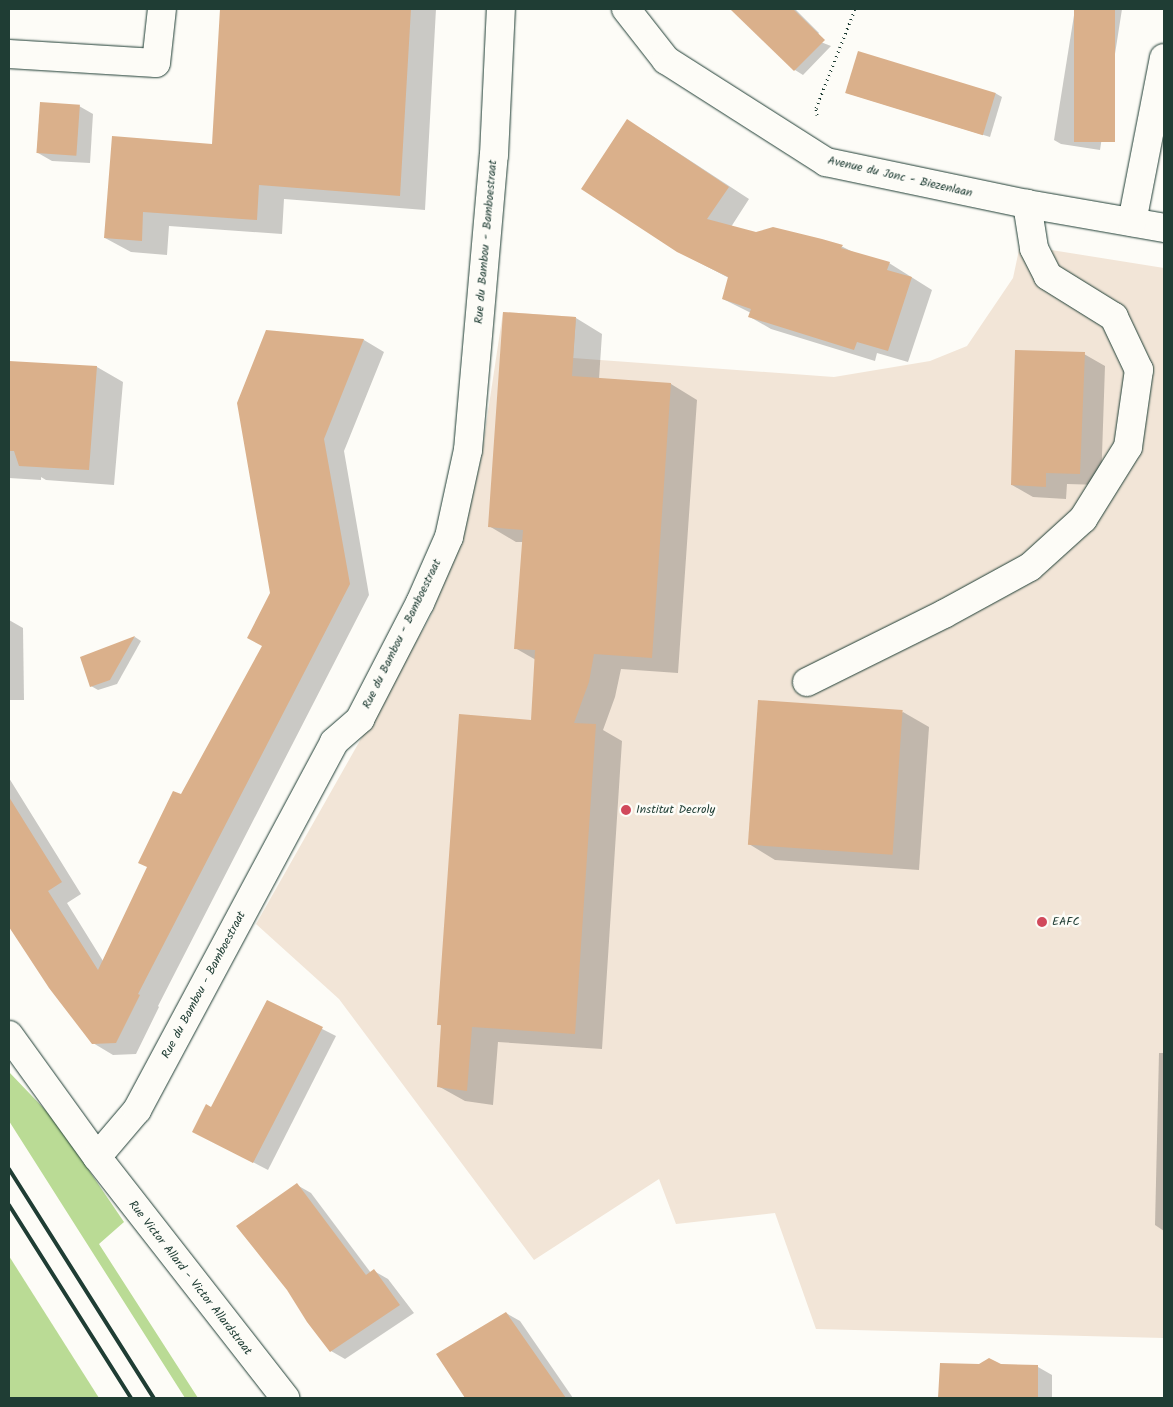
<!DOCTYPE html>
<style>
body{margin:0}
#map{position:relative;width:1173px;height:1407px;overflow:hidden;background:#fdfcf7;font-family:Kalam,sans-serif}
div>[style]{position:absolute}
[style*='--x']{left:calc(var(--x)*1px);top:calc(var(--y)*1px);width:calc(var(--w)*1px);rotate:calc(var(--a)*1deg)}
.built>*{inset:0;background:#f2e5d7}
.green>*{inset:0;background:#badb95}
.shadow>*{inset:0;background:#0003}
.building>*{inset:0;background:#dab08b;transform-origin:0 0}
.path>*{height:3px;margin-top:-1.5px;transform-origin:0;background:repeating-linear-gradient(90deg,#1f3d34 0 1px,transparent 0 5px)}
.roads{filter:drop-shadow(0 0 1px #1f3d34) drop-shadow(0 0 1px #1f3d34)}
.minor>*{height:28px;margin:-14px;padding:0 14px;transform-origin:14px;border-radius:14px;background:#fdfcf7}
.rail>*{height:4px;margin:-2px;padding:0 2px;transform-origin:2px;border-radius:2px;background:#1f3d34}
.dots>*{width:14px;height:14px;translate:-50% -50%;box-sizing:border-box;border:2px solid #fdfcf7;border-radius:50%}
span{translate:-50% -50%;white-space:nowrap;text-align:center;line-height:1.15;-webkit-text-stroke:5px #fdfcf7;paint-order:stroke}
.street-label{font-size:12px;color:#1f3d34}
.poi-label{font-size:12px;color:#1f3d34}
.left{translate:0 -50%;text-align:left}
.frame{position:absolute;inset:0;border:10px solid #1f3d34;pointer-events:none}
</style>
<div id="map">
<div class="built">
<i style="clip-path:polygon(1020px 245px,1164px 268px,1164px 1338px,816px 1329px,775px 1213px,676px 1224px,659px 1179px,534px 1260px,339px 999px,256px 924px,430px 617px,463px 536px,481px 458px,503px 312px,576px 317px,573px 358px,834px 377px,930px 361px,967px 346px,1013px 278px)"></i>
</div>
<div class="green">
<i style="clip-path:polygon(9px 1072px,54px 1119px,124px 1222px,99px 1244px,198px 1398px,185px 1398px,9px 1121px)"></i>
<i style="clip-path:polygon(9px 1256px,99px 1398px,9px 1398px)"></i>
</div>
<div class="shadow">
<i style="clip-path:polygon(221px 9px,436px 9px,425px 210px,284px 199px,282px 234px,169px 226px,167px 255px,131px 252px,105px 238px,213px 145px)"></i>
<i style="clip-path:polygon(732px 9px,795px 9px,819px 33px,813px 39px,831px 46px,803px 75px,795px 70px)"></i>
<i style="clip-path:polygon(1075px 9px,1122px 9px,1100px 150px,1061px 144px,1054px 140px)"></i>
<i style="clip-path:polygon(847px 93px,995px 93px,1002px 97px,990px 137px)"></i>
<i style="clip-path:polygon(79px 106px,93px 114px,90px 163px,52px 161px,38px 153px)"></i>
<i style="clip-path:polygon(648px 133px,749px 199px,731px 227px,756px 233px,822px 240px,843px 247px,855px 253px,889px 263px,932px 290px,908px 362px,877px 353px,875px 361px,771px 329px,750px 317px,751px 313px,723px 299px,729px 278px,677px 251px)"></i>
<i style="clip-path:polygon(576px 318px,602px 334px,599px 379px,671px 384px,697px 400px,678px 673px,621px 669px,615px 697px,603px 730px,622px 741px,602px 1049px,498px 1042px,493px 1105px,465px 1101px,438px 1086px,442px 1026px,438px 1024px,532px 721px,536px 660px,515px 648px,523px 542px,516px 542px,489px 526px)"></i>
<i style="clip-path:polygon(266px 332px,364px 340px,384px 352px,344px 451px,369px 595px,158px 1006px,159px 1007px,136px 1054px,113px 1055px,93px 1043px,50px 987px,9px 924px,9px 778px,81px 894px,67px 903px,103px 961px,182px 796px,264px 646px,271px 593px)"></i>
<i style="clip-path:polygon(1084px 354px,1105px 366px,1101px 485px,1067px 484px,1066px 499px,1033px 497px,1012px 485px)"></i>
<i style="clip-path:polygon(9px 362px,97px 367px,123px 382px,114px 485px,46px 480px,41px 477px,41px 480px,9px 478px)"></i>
<i style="clip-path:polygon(9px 620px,23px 628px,24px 700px,9px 700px)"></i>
<i style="clip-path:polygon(135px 637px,141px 641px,117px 684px,98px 690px,91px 686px,82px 657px)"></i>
<i style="clip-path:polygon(903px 712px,929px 727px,919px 870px,775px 860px,749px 844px)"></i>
<i style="clip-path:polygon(267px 1001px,336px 1036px,268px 1170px,208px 1139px,212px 1108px)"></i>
<i style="clip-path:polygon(1159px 1053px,1164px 1053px,1164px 1231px,1155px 1225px)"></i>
<i style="clip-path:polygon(297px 1185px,311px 1193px,371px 1273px,374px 1271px,388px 1279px,414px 1313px,345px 1359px,331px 1351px)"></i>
<i style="clip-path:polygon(506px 1313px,520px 1321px,573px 1398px,467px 1398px,438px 1355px)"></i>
<i style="clip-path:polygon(941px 1364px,1038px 1367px,1052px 1375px,1052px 1398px,940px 1398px)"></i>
</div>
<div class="building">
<i style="clip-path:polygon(220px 9px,411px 9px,400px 196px,259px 185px,257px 220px,143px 212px,142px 241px,104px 238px,112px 136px,212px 144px)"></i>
<i style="clip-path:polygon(730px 9px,793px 9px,825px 40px,794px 71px)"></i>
<i style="left:1074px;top:9px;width:41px;height:133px"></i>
<i style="left:858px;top:51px;width:144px;height:44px;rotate:17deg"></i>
<i style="left:40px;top:102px;width:40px;height:51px;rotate:4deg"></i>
<i style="clip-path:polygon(627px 119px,729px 187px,707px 219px,756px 232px,773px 227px,822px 239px,843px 245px,841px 248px,890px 262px,887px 270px,912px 277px,888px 351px,857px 342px,854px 350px,748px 317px,751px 309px,722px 299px,728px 277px,677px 252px,581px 189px)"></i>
<i style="clip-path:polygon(503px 312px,576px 317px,572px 376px,671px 383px,652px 658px,594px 654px,589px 682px,574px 723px,596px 724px,575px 1034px,472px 1027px,467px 1091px,437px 1087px,441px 1025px,437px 1025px,459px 714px,531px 720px,535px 650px,514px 649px,523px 530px,488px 527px)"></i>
<i style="clip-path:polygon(266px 330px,364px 339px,324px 439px,350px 584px,138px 994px,140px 995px,116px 1043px,92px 1044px,49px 988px,9px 927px,9px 797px,62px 882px,48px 891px,98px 970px,147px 867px,138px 863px,173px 791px,181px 794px,262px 646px,247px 638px,270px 593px,237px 403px)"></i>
<i style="clip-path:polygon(1015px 350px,1085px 352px,1080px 474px,1046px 473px,1046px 487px,1011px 485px)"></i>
<i style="clip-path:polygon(9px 361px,97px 366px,89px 470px,19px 466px,14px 451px,9px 451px)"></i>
<i style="clip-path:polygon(135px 636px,110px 680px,90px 687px,80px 657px)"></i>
<i style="left:758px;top:700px;width:145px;height:145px;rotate:4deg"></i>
<i style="clip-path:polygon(267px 1000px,323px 1027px,253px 1163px,192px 1132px,206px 1104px,211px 1107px)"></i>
<i style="clip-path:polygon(297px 1183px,366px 1275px,374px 1269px,400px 1305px,330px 1352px,307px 1322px,287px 1290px,236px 1226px)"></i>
<i style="clip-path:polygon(506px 1312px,524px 1338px,566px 1398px,465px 1398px,436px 1354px)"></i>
<i style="clip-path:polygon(989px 1358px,1001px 1364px,1038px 1365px,1038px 1398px,938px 1398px,940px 1363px,979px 1364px)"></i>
</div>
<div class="path">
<i style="--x:817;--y:115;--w:7;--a:-98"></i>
<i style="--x:816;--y:108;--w:106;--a:-68.5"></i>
</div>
<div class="roads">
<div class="minor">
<i style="--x:626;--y:9;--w:65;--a:51.9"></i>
<i style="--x:666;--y:60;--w:190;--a:32.5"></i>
<i style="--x:826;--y:162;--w:205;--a:11.8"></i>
<i style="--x:1027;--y:204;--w:139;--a:9.9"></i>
<i style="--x:9;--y:54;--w:147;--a:3.5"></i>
<i style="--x:156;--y:63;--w:54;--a:-83.7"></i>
<i style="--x:1132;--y:222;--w:167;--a:-79"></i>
<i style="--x:807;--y:682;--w:153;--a:-26.4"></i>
<i style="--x:944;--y:614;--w:98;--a:-28.7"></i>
<i style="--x:1030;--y:567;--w:72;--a:-42.2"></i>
<i style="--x:1083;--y:519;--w:85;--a:-58"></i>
<i style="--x:1128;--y:447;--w:78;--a:-81.9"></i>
<i style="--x:1139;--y:370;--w:59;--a:-115.3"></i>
<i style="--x:1114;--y:317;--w:78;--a:-148.2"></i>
<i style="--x:1048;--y:276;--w:31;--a:-117"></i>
<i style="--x:1034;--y:248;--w:45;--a:-99"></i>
<i style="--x:9;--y:1035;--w:150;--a:54.2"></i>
<i style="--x:97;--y:1157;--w:306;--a:52"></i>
<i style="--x:97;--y:1157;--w:62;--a:-49.6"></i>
<i style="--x:137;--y:1110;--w:417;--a:-61.8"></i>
<i style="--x:334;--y:742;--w:35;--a:-41"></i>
<i style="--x:360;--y:719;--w:131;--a:-62.7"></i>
<i style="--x:420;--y:603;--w:72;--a:-66.3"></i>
<i style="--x:449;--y:537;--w:89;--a:-77.7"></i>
<i style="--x:468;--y:450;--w:296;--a:-85"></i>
<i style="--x:494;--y:155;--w:146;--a:-87.3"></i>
</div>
</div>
<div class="rail">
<i style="--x:9;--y:1169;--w:271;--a:57.7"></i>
<i style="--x:9;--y:1205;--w:228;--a:57.7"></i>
</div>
<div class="dots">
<i style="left:626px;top:810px;background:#d1495b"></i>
<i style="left:1042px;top:922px;background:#d1495b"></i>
</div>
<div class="street-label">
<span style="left:900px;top:177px;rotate:13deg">Avenue du Jonc - Biezenlaan</span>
<span style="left:486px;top:242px;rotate:-85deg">Rue du Bambou - Bamboestraat</span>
<span style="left:402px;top:634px;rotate:-64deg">Rue du Bambou - Bamboestraat</span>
<span style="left:204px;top:985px;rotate:-62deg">Rue du Bambou - Bamboestraat</span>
<span style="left:190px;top:1278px;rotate:52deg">Rue Victor Allard - Victor Allardstraat</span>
</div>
<div class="poi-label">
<span class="left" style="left:636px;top:810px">Institut Decroly</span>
<span class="left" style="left:1052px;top:922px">EAFC</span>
</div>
<div class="frame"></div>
</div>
